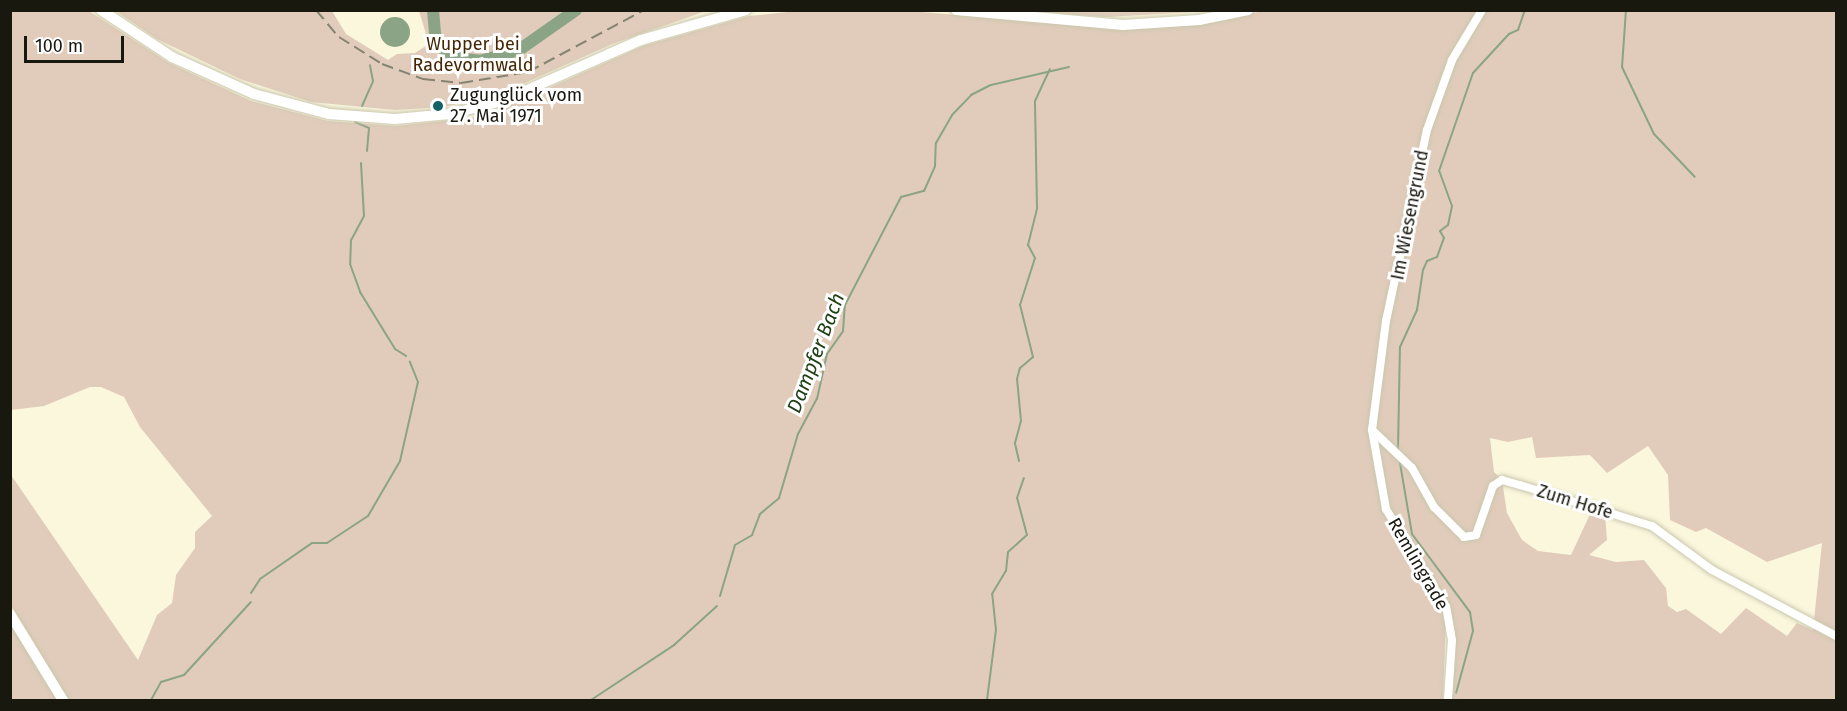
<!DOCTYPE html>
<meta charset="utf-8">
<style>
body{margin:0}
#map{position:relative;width:1847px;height:711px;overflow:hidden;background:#faf7dd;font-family:"Fira Sans",sans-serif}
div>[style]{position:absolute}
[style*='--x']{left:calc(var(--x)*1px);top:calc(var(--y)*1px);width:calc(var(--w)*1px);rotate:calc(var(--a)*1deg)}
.green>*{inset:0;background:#e1ccbb}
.water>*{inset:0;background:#8aa485}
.round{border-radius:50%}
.stream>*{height:2px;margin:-1px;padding:0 1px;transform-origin:1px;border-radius:1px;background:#8aa485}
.river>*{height:12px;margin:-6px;padding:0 6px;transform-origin:6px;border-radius:6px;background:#8aa485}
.roads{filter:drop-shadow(0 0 2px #cac7ae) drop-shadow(0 0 2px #cac7ae)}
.minor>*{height:8px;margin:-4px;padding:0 4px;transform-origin:4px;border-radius:4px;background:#fff}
.secondary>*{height:10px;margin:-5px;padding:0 5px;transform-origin:5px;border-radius:5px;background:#fff}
.rail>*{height:2px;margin-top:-1px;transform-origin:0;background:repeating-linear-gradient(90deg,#858372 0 12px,transparent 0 18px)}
.dots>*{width:16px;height:16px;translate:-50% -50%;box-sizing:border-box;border:3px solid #fff;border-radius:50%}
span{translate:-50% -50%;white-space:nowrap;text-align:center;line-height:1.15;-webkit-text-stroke:6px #fff;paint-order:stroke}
.park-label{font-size:18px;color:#452603}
.poi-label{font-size:18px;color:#19180f}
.left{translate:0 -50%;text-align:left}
.street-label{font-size:18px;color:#19180f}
.water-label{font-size:20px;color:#1c4014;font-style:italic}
.frame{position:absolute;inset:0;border:12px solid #19180f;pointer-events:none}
.scale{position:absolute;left:24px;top:36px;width:100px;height:27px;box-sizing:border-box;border:3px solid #19180f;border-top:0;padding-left:8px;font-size:18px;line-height:21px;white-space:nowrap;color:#19180f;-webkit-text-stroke:4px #fff;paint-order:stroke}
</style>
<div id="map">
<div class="green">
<i style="clip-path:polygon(evenodd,1267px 10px,1836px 11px,1836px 700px,1448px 700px,1451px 659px,1446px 607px,1385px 510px,1446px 611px,1443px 700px,1447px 700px,68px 700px,11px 605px,11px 475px,138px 660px,157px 615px,172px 603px,176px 575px,195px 548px,195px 532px,212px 516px,140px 427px,124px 397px,101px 387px,90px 387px,44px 406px,11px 410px,11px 11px,89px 11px,169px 63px,251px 101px,328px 121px,396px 126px,471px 118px,504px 108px,643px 46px,749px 16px,797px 11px,898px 10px,1123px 29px,1199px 25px,1267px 10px,1532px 437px,1536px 458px,1590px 455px,1607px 473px,1648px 446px,1668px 475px,1670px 520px,1696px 532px,1706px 528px,1767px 562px,1822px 543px,1813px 630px,1797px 623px,1787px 636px,1746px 608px,1721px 634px,1686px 609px,1677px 612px,1668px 606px,1666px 588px,1644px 560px,1616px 562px,1589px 555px,1607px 540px,1605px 515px,1591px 512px,1571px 555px,1538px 551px,1522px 540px,1507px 513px,1502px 480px,1494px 472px,1490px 438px,1508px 442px,1532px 437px)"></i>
<i style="clip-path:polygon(116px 11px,332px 11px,346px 34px,388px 60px,397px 54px,415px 53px,429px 44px,419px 11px,706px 11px,612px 44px,498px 95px,443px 107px,395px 110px,311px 102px,240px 79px,157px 39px)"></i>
<i style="clip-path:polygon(1020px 11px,1209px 11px,1107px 17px)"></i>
<i style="clip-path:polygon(10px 619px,59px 700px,11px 700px)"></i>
</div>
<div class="water">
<i class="round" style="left:380px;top:17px;width:30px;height:30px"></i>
</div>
<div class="stream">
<i style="--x:1626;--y:10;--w:57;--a:94"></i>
<i style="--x:1622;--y:67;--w:74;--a:64.5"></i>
<i style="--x:1654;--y:134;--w:59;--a:46.4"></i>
<i style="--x:436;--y:48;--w:5;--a:-37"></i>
<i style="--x:362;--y:106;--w:27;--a:-66"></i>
<i style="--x:373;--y:81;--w:16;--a:-101"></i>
<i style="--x:355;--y:122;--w:15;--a:23"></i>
<i style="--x:369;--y:128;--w:23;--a:95"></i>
<i style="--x:361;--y:163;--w:53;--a:86.8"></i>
<i style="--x:364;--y:216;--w:27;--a:118"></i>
<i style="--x:351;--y:240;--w:24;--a:92"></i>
<i style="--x:350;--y:264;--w:30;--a:70"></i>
<i style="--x:360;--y:292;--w:67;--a:58.4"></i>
<i style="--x:395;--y:349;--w:13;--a:32"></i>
<i style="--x:1398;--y:449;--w:102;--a:-88.9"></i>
<i style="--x:1400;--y:347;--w:41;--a:-65.3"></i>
<i style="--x:1417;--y:310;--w:40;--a:-81.5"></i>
<i style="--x:1423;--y:270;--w:10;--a:-66"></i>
<i style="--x:1427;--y:261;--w:11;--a:-22"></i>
<i style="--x:1437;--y:257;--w:20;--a:-70"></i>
<i style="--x:1444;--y:238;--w:8;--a:-120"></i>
<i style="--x:1440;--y:231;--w:10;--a:-37"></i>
<i style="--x:1448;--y:225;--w:19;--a:-78"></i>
<i style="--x:1452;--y:206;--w:37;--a:-110"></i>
<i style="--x:1439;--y:171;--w:104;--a:-70.9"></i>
<i style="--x:1473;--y:73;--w:53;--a:-47.3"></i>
<i style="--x:1509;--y:34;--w:10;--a:-24"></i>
<i style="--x:1518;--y:30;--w:21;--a:-71"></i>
<i style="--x:1019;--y:461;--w:18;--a:-103"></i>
<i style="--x:1015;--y:443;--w:23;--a:-75"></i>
<i style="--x:1021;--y:421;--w:42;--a:-95.4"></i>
<i style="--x:1017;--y:379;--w:11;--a:-75"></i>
<i style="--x:1020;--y:368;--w:17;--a:-40"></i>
<i style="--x:1033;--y:357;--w:54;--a:-104"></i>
<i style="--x:1020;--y:305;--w:49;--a:-72.3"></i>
<i style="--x:1035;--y:258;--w:15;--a:-118"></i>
<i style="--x:1028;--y:245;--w:38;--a:-76"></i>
<i style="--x:1037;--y:208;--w:107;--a:-91.1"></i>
<i style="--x:1035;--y:101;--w:35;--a:-65"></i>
<i style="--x:1400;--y:463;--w:72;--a:80.4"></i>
<i style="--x:1412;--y:534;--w:97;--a:53.4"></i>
<i style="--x:1470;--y:612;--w:19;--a:81"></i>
<i style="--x:1473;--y:631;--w:64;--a:105.3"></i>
<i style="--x:251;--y:593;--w:17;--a:-57"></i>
<i style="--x:260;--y:579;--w:63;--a:-34.7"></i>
<i style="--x:312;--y:543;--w:15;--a:0"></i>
<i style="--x:327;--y:543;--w:49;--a:-33.4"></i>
<i style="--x:368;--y:516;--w:64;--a:-59.8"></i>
<i style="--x:400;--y:461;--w:81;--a:-77.2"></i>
<i style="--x:418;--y:382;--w:22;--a:-112"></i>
<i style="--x:720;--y:596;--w:53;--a:-73.6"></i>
<i style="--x:735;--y:545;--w:20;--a:-30"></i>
<i style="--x:752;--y:535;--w:22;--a:-69"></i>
<i style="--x:760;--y:514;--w:25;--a:-40"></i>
<i style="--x:779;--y:498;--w:67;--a:-73.5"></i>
<i style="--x:798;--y:434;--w:40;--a:-62"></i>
<i style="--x:817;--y:399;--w:46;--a:-77.5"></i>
<i style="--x:827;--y:354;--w:28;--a:-55"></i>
<i style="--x:843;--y:331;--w:26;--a:-86"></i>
<i style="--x:845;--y:305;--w:122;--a:-62.6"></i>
<i style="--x:901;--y:197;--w:24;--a:-15"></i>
<i style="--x:924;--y:191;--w:27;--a:-66"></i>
<i style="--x:935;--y:166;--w:23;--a:-88"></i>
<i style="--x:936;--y:143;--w:32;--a:-60"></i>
<i style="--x:952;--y:115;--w:28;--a:-46"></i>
<i style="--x:971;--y:95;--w:22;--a:-27"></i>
<i style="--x:991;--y:85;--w:80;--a:-13"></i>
<i style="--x:151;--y:700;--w:21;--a:-61"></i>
<i style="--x:161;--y:682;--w:24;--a:-17"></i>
<i style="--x:184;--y:675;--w:99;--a:-47.5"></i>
<i style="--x:591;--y:700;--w:100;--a:-33.5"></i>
<i style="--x:674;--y:645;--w:58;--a:-42.2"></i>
<i style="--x:987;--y:700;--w:71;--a:-82.7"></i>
<i style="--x:996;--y:630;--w:36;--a:-96"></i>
<i style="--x:992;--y:594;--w:27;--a:-59"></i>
<i style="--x:1006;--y:571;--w:19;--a:-84"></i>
<i style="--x:1008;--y:552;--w:25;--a:-42"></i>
<i style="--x:1027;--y:535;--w:38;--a:-105"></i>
<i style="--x:1017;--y:498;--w:21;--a:-71"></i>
</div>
<div class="river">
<i style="--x:433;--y:10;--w:25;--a:85"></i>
<i style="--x:435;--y:35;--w:16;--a:60"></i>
<i style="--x:443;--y:49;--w:17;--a:33"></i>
<i style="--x:457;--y:58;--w:23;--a:7"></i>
<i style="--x:480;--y:61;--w:41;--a:-15.8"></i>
<i style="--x:519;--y:50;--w:70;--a:-35.1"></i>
</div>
<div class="roads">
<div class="minor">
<i style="--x:1372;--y:430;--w:55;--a:43.5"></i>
<i style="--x:1412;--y:468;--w:45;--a:60.6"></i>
<i style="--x:1434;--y:507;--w:42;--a:45"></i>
<i style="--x:1464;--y:537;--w:12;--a:-9"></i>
<i style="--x:1476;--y:535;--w:52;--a:-70.9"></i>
<i style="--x:1493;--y:486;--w:11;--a:-34"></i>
<i style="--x:1502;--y:480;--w:19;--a:16"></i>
<i style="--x:1520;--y:485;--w:138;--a:17.3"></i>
<i style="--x:1652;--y:526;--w:74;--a:36.3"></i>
<i style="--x:1712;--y:570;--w:140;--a:28"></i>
<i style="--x:1448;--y:700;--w:60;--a:-86.2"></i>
<i style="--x:1452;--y:640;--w:34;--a:-100"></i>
<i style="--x:1446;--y:607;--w:115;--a:-121.5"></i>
<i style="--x:1386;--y:509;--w:80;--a:-100"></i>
<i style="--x:1372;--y:430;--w:110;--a:-82.7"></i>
<i style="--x:1386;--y:321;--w:195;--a:-77.9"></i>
<i style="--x:1427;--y:130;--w:74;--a:-70.3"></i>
<i style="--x:1452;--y:60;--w:58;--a:-59"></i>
</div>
<div class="secondary">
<i style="--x:101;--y:10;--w:85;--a:33.5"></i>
<i style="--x:172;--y:57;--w:90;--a:24.3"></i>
<i style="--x:254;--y:94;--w:78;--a:14.9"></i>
<i style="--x:329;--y:114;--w:66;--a:4.3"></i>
<i style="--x:395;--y:119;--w:55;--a:-5.2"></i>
<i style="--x:450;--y:114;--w:54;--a:-14"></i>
<i style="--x:502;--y:101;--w:152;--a:-23.7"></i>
<i style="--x:641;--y:40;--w:109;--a:-15.9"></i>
<i style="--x:956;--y:10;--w:168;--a:5.1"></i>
<i style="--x:1123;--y:25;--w:76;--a:-3.8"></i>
<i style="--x:1199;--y:20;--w:50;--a:-11.5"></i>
<i style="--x:10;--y:614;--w:101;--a:58.4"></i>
</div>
</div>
<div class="rail">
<i style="--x:316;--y:10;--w:35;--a:50"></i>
<i style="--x:339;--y:37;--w:51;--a:32.1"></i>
<i style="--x:382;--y:64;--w:44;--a:20.1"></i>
<i style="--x:423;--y:79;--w:38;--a:6"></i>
<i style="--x:461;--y:83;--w:68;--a:-9.3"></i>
<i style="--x:528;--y:72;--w:132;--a:-28.1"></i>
</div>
<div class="dots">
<i style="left:438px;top:106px;background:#136365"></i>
</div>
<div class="park-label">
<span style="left:473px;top:55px">Wupper bei<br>Radevormwald</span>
</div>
<div class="poi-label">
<span class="left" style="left:450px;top:106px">Zugunglück vom<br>27. Mai 1971</span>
</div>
<div class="street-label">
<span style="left:1410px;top:215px;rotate:-79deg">Im Wiesengrund</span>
<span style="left:1575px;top:502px;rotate:17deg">Zum Hofe</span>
<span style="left:1418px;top:564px;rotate:60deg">Remlingrade</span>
</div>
<div class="water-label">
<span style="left:816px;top:353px;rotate:-69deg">Dampfer Bach</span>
</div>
<div class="frame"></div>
<div class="scale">100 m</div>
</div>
